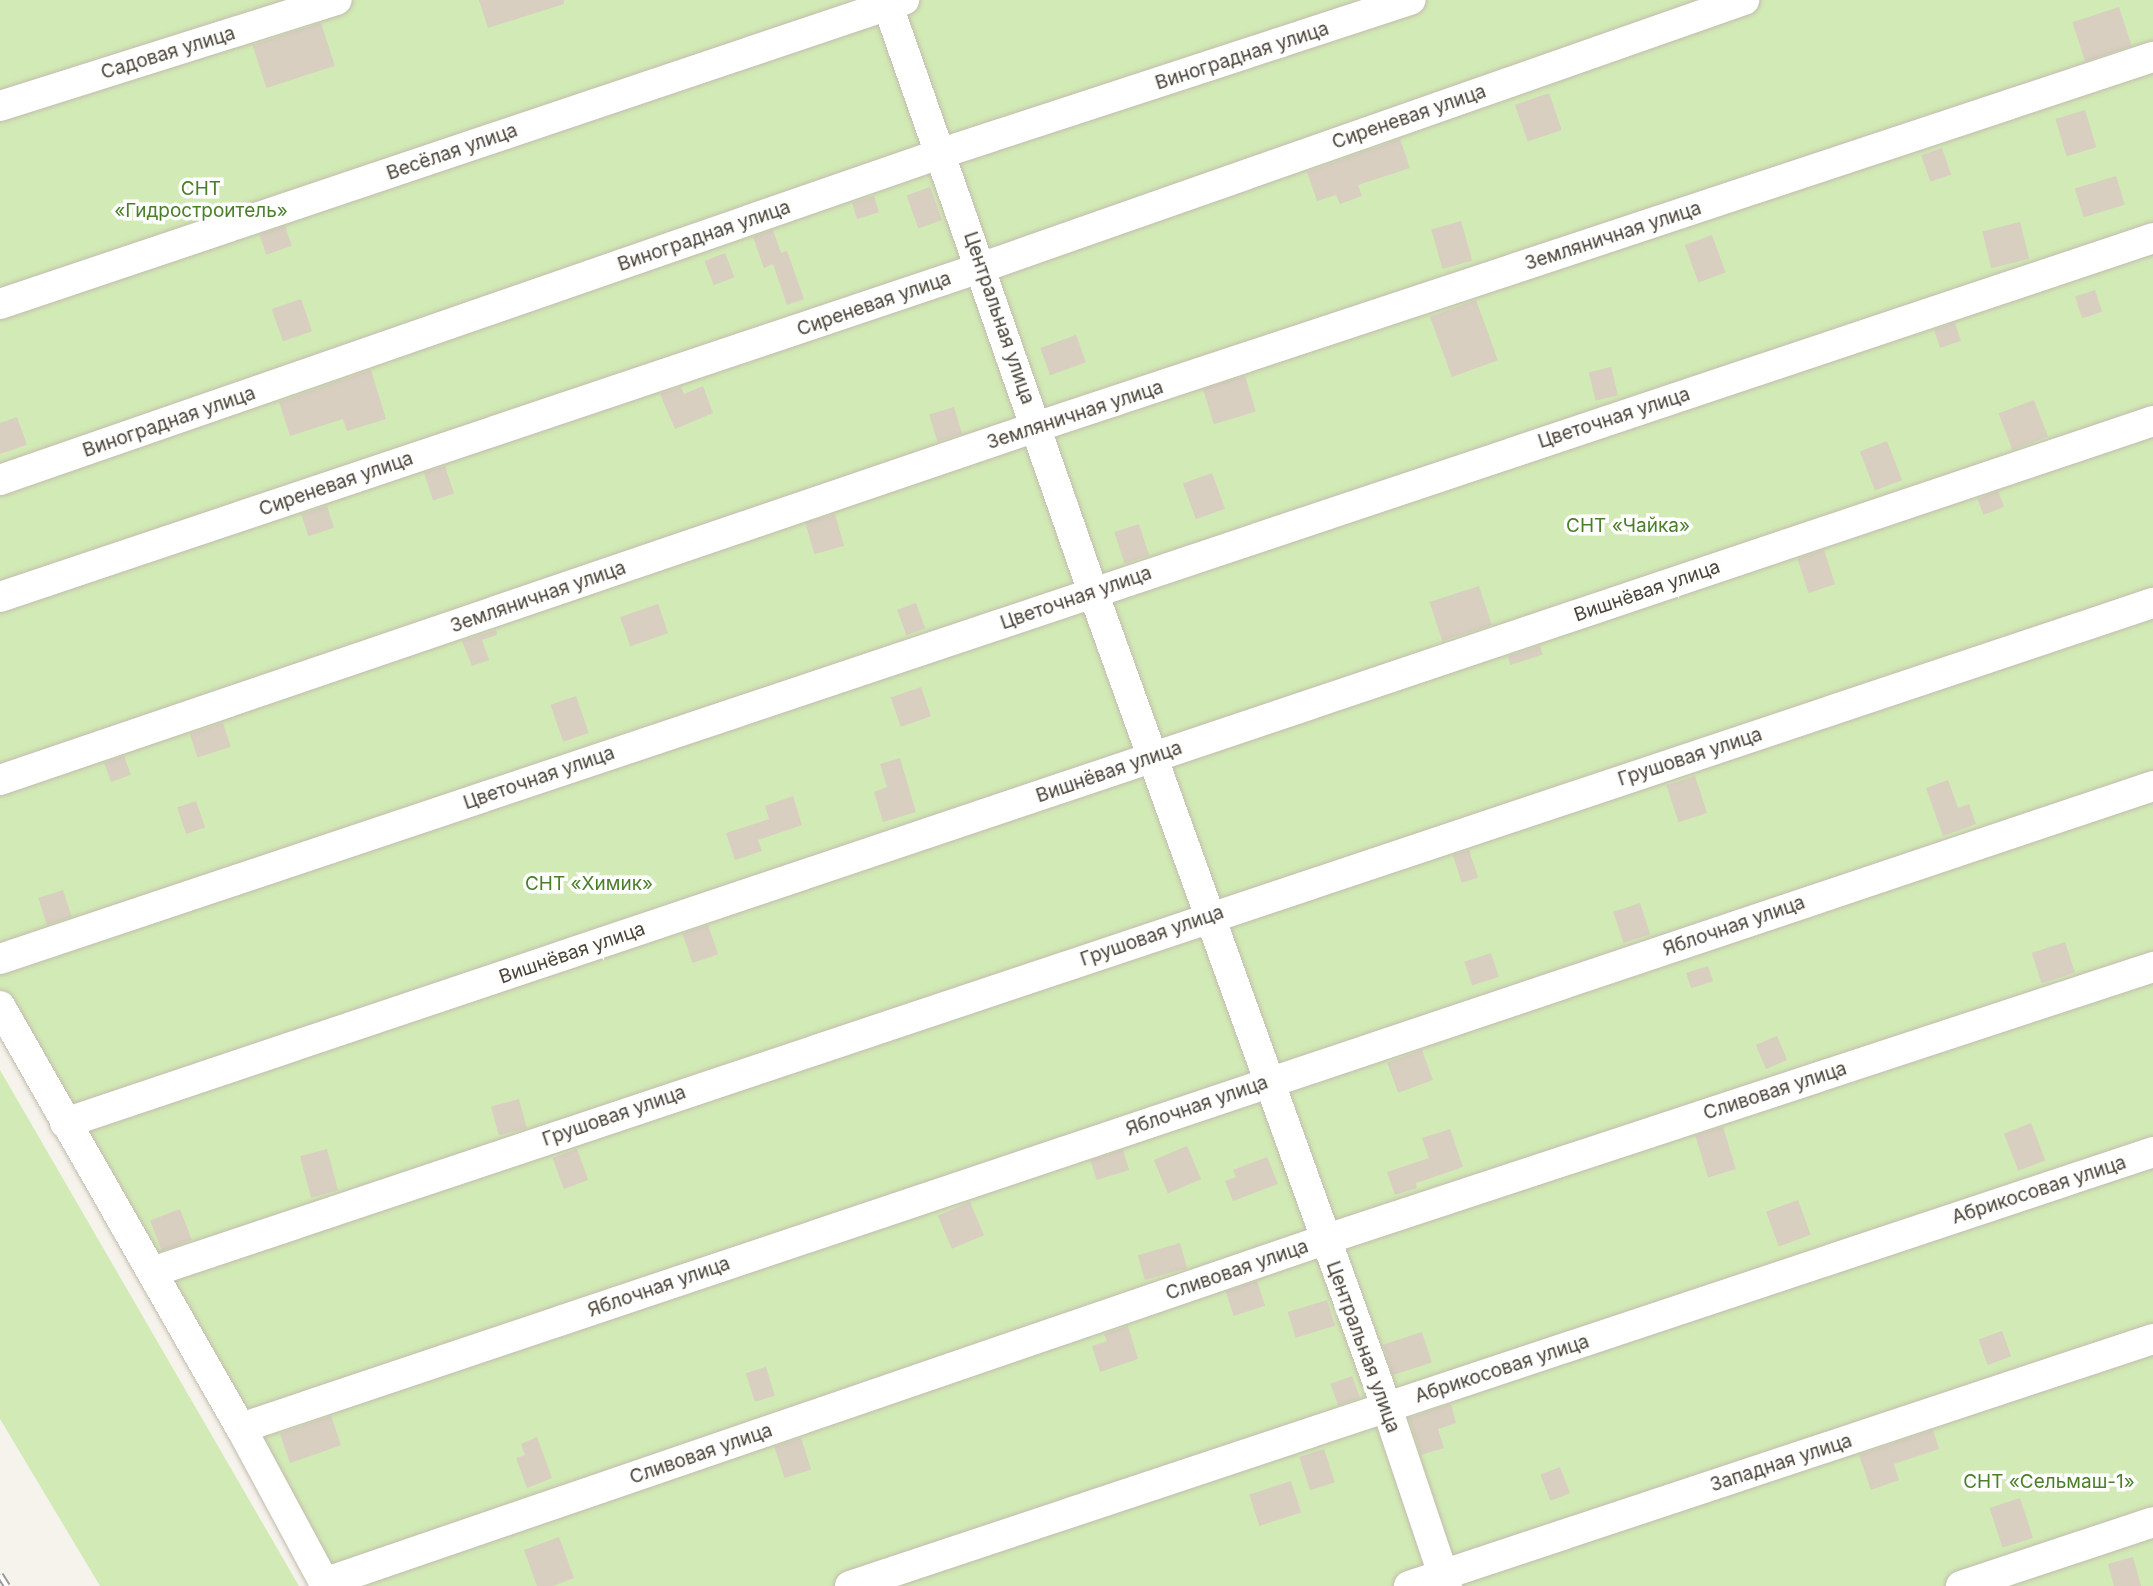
<!DOCTYPE html>
<meta charset="utf-8">
<style>
body{margin:0}
#map{position:relative;width:2153px;height:1586px;overflow:hidden;background:#f6f3ec;font-family:Inter,sans-serif}
div>[style]{position:absolute}
[style*='--x']{left:calc(var(--x)*1px);top:calc(var(--y)*1px);width:calc(var(--w)*1px);rotate:calc(var(--a)*1deg)}
.green>*{inset:0;background:#d2eab5}
.building>*{inset:0;background:#d8cfc1;transform-origin:0 0}
.roads{filter:drop-shadow(0 0 2px #c2bbae) drop-shadow(0 0 2px #c2bbae)}
.minor>*{height:30px;margin:-15px;padding:0 15px;transform-origin:15px;border-radius:15px;background:#fff}
.rail>*{height:8px;margin-top:-4px;transform-origin:0;background:repeating-linear-gradient(90deg,#fff 0 16px,#9a9a9a 0 32px);box-sizing:border-box;border-block:2px solid #9a9a9a}
span{translate:-50% -50%;white-space:nowrap;text-align:center;line-height:1.15;-webkit-text-stroke:7px #fff;paint-order:stroke}
.street-label{font-size:19px;color:#4b4439}
.park-label{font-size:19px;color:#4a7f2a}
</style>
<div id="map">
<div class="green">
<i style="clip-path:polygon(0 0,2153px 0,2153px 1586px,326px 1586px,0 1006px)"></i>
<i style="clip-path:polygon(0 1070px,299px 1586px,100px 1586px,0 1419px)"></i>
</div>
<div class="building">
<i style="clip-path:polygon(479px 0,564px 0,564px 4px,488px 28px)"></i>
<i style="left:2119px;top:7px;width:41px;height:49px;rotate:72deg"></i>
<i style="left:321px;top:23px;width:45px;height:72px;rotate:72deg"></i>
<i style="left:1549px;top:93px;width:39px;height:36px;rotate:71deg"></i>
<i style="left:2085px;top:110px;width:39px;height:31px;rotate:73deg"></i>
<i style="clip-path:polygon(1400px 139px,1410px 168px,1358px 185px,1362px 196px,1340px 204px,1336px 195px,1317px 201px,1307px 172px)"></i>
<i style="left:1942px;top:148px;width:28px;height:22px;rotate:71deg"></i>
<i style="left:2116px;top:176px;width:30px;height:43px;rotate:73deg"></i>
<i style="left:930px;top:187px;width:35px;height:25px;rotate:70deg"></i>
<i style="left:874px;top:196px;width:17px;height:23px;rotate:73deg"></i>
<i style="left:1461px;top:221px;width:41px;height:31px;rotate:74deg"></i>
<i style="left:2020px;top:222px;width:38px;height:39px;rotate:76deg"></i>
<i style="left:285px;top:226px;width:21px;height:27px;rotate:71deg"></i>
<i style="clip-path:polygon(773px 230px,781px 253px,787px 251px,804px 299px,787px 305px,773px 264px,764px 268px,753px 237px)"></i>
<i style="left:1712px;top:235px;width:40px;height:29px;rotate:70deg"></i>
<i style="left:725px;top:253px;width:26px;height:22px;rotate:69deg"></i>
<i style="left:2095px;top:290px;width:23px;height:21px;rotate:72deg"></i>
<i style="left:301px;top:299px;width:34px;height:31px;rotate:71deg"></i>
<i style="left:1476px;top:300px;width:64px;height:49px;rotate:70deg"></i>
<i style="left:1955px;top:323px;width:19px;height:22px;rotate:72deg"></i>
<i style="left:1076px;top:335px;width:29px;height:38px;rotate:70deg"></i>
<i style="left:1611px;top:367px;width:29px;height:23px;rotate:76deg"></i>
<i style="clip-path:polygon(371px 370px,386px 419px,347px 431px,343px 419px,290px 436px,279px 402px)"></i>
<i style="left:1245px;top:376px;width:37px;height:44px;rotate:73deg"></i>
<i style="clip-path:polygon(703px 386px,713px 413px,675px 429px,660px 394px,681px 387px,684px 394px)"></i>
<i style="left:2034px;top:400px;width:39px;height:38px;rotate:69deg"></i>
<i style="left:954px;top:407px;width:28px;height:26px;rotate:73deg"></i>
<i style="clip-path:polygon(17px 417px,27px 445px,0 454px,0 423px)"></i>
<i style="left:1887px;top:441px;width:42px;height:29px;rotate:69deg"></i>
<i style="left:445px;top:466px;width:29px;height:22px;rotate:72deg"></i>
<i style="left:1212px;top:473px;width:38px;height:31px;rotate:70deg"></i>
<i style="left:1998px;top:491px;width:17px;height:22px;rotate:69deg"></i>
<i style="left:327px;top:506px;width:23px;height:27px;rotate:72deg"></i>
<i style="left:835px;top:514px;width:33px;height:31px;rotate:74deg"></i>
<i style="left:1139px;top:524px;width:33px;height:26px;rotate:72deg"></i>
<i style="left:1824px;top:550px;width:36px;height:28px;rotate:72deg"></i>
<i style="left:1479px;top:586px;width:41px;height:52px;rotate:72deg"></i>
<i style="left:916px;top:603px;width:27px;height:20px;rotate:70deg"></i>
<i style="left:658px;top:604px;width:31px;height:40px;rotate:71deg"></i>
<i style="clip-path:polygon(496px 630px,497px 635px,482px 640px,489px 660px,472px 666px,462px 641px)"></i>
<i style="left:1540px;top:646px;width:9px;height:34px;rotate:72deg"></i>
<i style="left:921px;top:687px;width:31px;height:32px;rotate:71deg"></i>
<i style="left:576px;top:696px;width:39px;height:27px;rotate:71deg"></i>
<i style="left:223px;top:723px;width:25px;height:35px;rotate:72deg"></i>
<i style="left:124px;top:756px;width:20px;height:21px;rotate:70deg"></i>
<i style="clip-path:polygon(900px 758px,916px 812px,883px 822px,874px 792px,887px 787px,880px 764px)"></i>
<i style="left:1695px;top:776px;width:39px;height:30px;rotate:72deg"></i>
<i style="clip-path:polygon(1948px 780px,1958px 808px,1969px 804px,1976px 824px,1943px 836px,1926px 788px)"></i>
<i style="clip-path:polygon(793px 796px,802px 825px,758px 840px,762px 851px,735px 860px,726px 833px,769px 819px,765px 806px)"></i>
<i style="left:196px;top:801px;width:28px;height:20px;rotate:71deg"></i>
<i style="left:1469px;top:850px;width:29px;height:17px;rotate:72deg"></i>
<i style="left:63px;top:890px;width:28px;height:26px;rotate:72deg"></i>
<i style="left:1640px;top:903px;width:33px;height:28px;rotate:72deg"></i>
<i style="left:708px;top:925px;width:31px;height:27px;rotate:71deg"></i>
<i style="left:2065px;top:942px;width:32px;height:35px;rotate:72deg"></i>
<i style="left:1491px;top:953px;width:25px;height:28px;rotate:72deg"></i>
<i style="left:1708px;top:966px;width:16px;height:23px;rotate:72deg"></i>
<i style="left:1777px;top:1036px;width:26px;height:23px;rotate:67deg"></i>
<i style="left:1422px;top:1050px;width:32px;height:37px;rotate:70deg"></i>
<i style="left:519px;top:1099px;width:30px;height:29px;rotate:75deg"></i>
<i style="left:2031px;top:1123px;width:40px;height:29px;rotate:69deg"></i>
<i style="left:1723px;top:1127px;width:44px;height:29px;rotate:73deg"></i>
<i style="clip-path:polygon(1450px 1129px,1463px 1167px,1416px 1183px,1417px 1188px,1395px 1195px,1387px 1172px,1429px 1158px,1422px 1138px)"></i>
<i style="left:1187px;top:1146px;width:36px;height:36px;rotate:67deg"></i>
<i style="left:327px;top:1149px;width:43px;height:28px;rotate:75deg"></i>
<i style="left:577px;top:1149px;width:33px;height:26px;rotate:70deg"></i>
<i style="left:1123px;top:1150px;width:21px;height:34px;rotate:73deg"></i>
<i style="clip-path:polygon(1267px 1157px,1278px 1184px,1233px 1201px,1225px 1181px,1236px 1177px,1233px 1170px)"></i>
<i style="left:1798px;top:1200px;width:37px;height:34px;rotate:70deg"></i>
<i style="left:970px;top:1202px;width:36px;height:35px;rotate:67deg"></i>
<i style="left:180px;top:1209px;width:33px;height:32px;rotate:69deg"></i>
<i style="left:1180px;top:1243px;width:26px;height:44px;rotate:74deg"></i>
<i style="left:1257px;top:1281px;width:26px;height:33px;rotate:72deg"></i>
<i style="left:1327px;top:1300px;width:27px;height:41px;rotate:73deg"></i>
<i style="clip-path:polygon(1128px 1326px,1138px 1359px,1100px 1372px,1092px 1346px,1107px 1341px,1104px 1334px)"></i>
<i style="left:2002px;top:1331px;width:27px;height:25px;rotate:70deg"></i>
<i style="left:1422px;top:1332px;width:32px;height:41px;rotate:72deg"></i>
<i style="left:766px;top:1367px;width:30px;height:21px;rotate:73deg"></i>
<i style="left:1352px;top:1376px;width:23px;height:23px;rotate:70deg"></i>
<i style="clip-path:polygon(1451px 1404px,1456px 1423px,1438px 1429px,1444px 1448px,1421px 1455px,1409px 1418px)"></i>
<i style="left:331px;top:1416px;width:31px;height:54px;rotate:71deg"></i>
<i style="clip-path:polygon(1933px 1430px,1939px 1449px,1894px 1464px,1899px 1480px,1871px 1490px,1859px 1455px)"></i>
<i style="clip-path:polygon(537px 1437px,552px 1478px,527px 1488px,516px 1458px,525px 1455px,521px 1444px)"></i>
<i style="left:801px;top:1438px;width:33px;height:28px;rotate:72deg"></i>
<i style="left:1324px;top:1449px;width:35px;height:26px;rotate:72deg"></i>
<i style="left:1560px;top:1467px;width:28px;height:21px;rotate:69deg"></i>
<i style="left:1291px;top:1481px;width:33px;height:44px;rotate:72deg"></i>
<i style="left:2020px;top:1498px;width:42px;height:32px;rotate:72deg"></i>
<i style="clip-path:polygon(559px 1537px,574px 1578px,553px 1586px,537px 1586px,524px 1550px)"></i>
<i style="clip-path:polygon(2133px 1557px,2141px 1586px,2114px 1586px,2108px 1564px)"></i>
</div>
<div class="roads">
<div class="minor">
<i style="--x:886;--y:0;--w:627;--a:70.73"></i>
<i style="--x:1093;--y:592;--w:867;--a:70.19"></i>
<i style="--x:1387;--y:1408;--w:188;--a:71.4"></i>
<i style="--x:0;--y:106;--w:353;--a:-17.5"></i>
<i style="--x:0;--y:304;--w:954;--a:-18.59"></i>
<i style="--x:0;--y:480;--w:997;--a:-19.14"></i>
<i style="--x:942;--y:153;--w:493;--a:-18.1"></i>
<i style="--x:0;--y:597;--w:1034;--a:-18.56"></i>
<i style="--x:980;--y:268;--w:810;--a:-19.33"></i>
<i style="--x:0;--y:780;--w:1094;--a:-18.82"></i>
<i style="--x:1036;--y:427;--w:1177;--a:-18.33"></i>
<i style="--x:0;--y:959;--w:2271;--a:-18.51"></i>
<i style="--x:0;--y:1006;--w:486;--a:60.3"></i>
<i style="--x:241;--y:1428;--w:179;--a:61.7"></i>
<i style="--x:65;--y:1123;--w:2203;--a:-18.58"></i>
<i style="--x:152;--y:1272;--w:2110;--a:-18.49"></i>
<i style="--x:241;--y:1428;--w:2017;--a:-18.56"></i>
<i style="--x:324;--y:1583;--w:1057;--a:-18.93"></i>
<i style="--x:1324;--y:1240;--w:873;--a:-18.23"></i>
<i style="--x:850;--y:1586;--w:1373;--a:-18.42"></i>
<i style="--x:1409;--y:1586;--w:784;--a:-18.37"></i>
<i style="--x:1961;--y:1586;--w:202;--a:-18.4"></i>
</div>
</div>
<div class="rail">
<i style="--x:0;--y:1575;--w:13;--a:58"></i>
</div>
<div class="street-label">
<span style="left:168px;top:53px;rotate:-17deg">Садовая улица</span>
<span style="left:1242px;top:56px;rotate:-18deg">Виноградная улица</span>
<span style="left:1409px;top:117px;rotate:-19deg">Сиреневая улица</span>
<span style="left:452px;top:152px;rotate:-19deg">Весёлая улица</span>
<span style="left:704px;top:236px;rotate:-19deg">Виноградная улица</span>
<span style="left:1613px;top:236px;rotate:-18deg">Земляничная улица</span>
<span style="left:874px;top:304px;rotate:-19deg">Сиреневая улица</span>
<span style="left:999px;top:318px;rotate:71deg">Центральная улица</span>
<span style="left:1075px;top:415px;rotate:-18deg">Земляничная улица</span>
<span style="left:1614px;top:418px;rotate:-18deg">Цветочная улица</span>
<span style="left:169px;top:422px;rotate:-19deg">Виноградная улица</span>
<span style="left:336px;top:484px;rotate:-19deg">Сиреневая улица</span>
<span style="left:1647px;top:591px;rotate:-19deg">Вишнёвая улица</span>
<span style="left:538px;top:597px;rotate:-19deg">Земляничная улица</span>
<span style="left:1076px;top:598px;rotate:-19deg">Цветочная улица</span>
<span style="left:1690px;top:757px;rotate:-18deg">Грушовая улица</span>
<span style="left:1109px;top:772px;rotate:-19deg">Вишнёвая улица</span>
<span style="left:539px;top:778px;rotate:-19deg">Цветочная улица</span>
<span style="left:1734px;top:926px;rotate:-19deg">Яблочная улица</span>
<span style="left:1152px;top:936px;rotate:-19deg">Грушовая улица</span>
<span style="left:572px;top:953px;rotate:-19deg">Вишнёвая улица</span>
<span style="left:1775px;top:1091px;rotate:-18deg">Сливовая улица</span>
<span style="left:1197px;top:1106px;rotate:-19deg">Яблочная улица</span>
<span style="left:614px;top:1116px;rotate:-19deg">Грушовая улица</span>
<span style="left:2039px;top:1190px;rotate:-18deg">Абрикосовая улица</span>
<span style="left:1237px;top:1270px;rotate:-19deg">Сливовая улица</span>
<span style="left:659px;top:1287px;rotate:-19deg">Яблочная улица</span>
<span style="left:1363px;top:1347px;rotate:70deg">Центральная улица</span>
<span style="left:1502px;top:1369px;rotate:-18deg">Абрикосовая улица</span>
<span style="left:701px;top:1454px;rotate:-19deg">Сливовая улица</span>
<span style="left:1781px;top:1463px;rotate:-18deg">Западная улица</span>
</div>
<div class="park-label">
<span style="left:201px;top:200px">СНТ<br>«Гидростроитель»</span>
<span style="left:1628px;top:526px">СНТ «Чайка»</span>
<span style="left:589px;top:884px">СНТ «Химик»</span>
<span style="left:2049px;top:1482px">СНТ «Сельмаш-1»</span>
</div>
</div>
